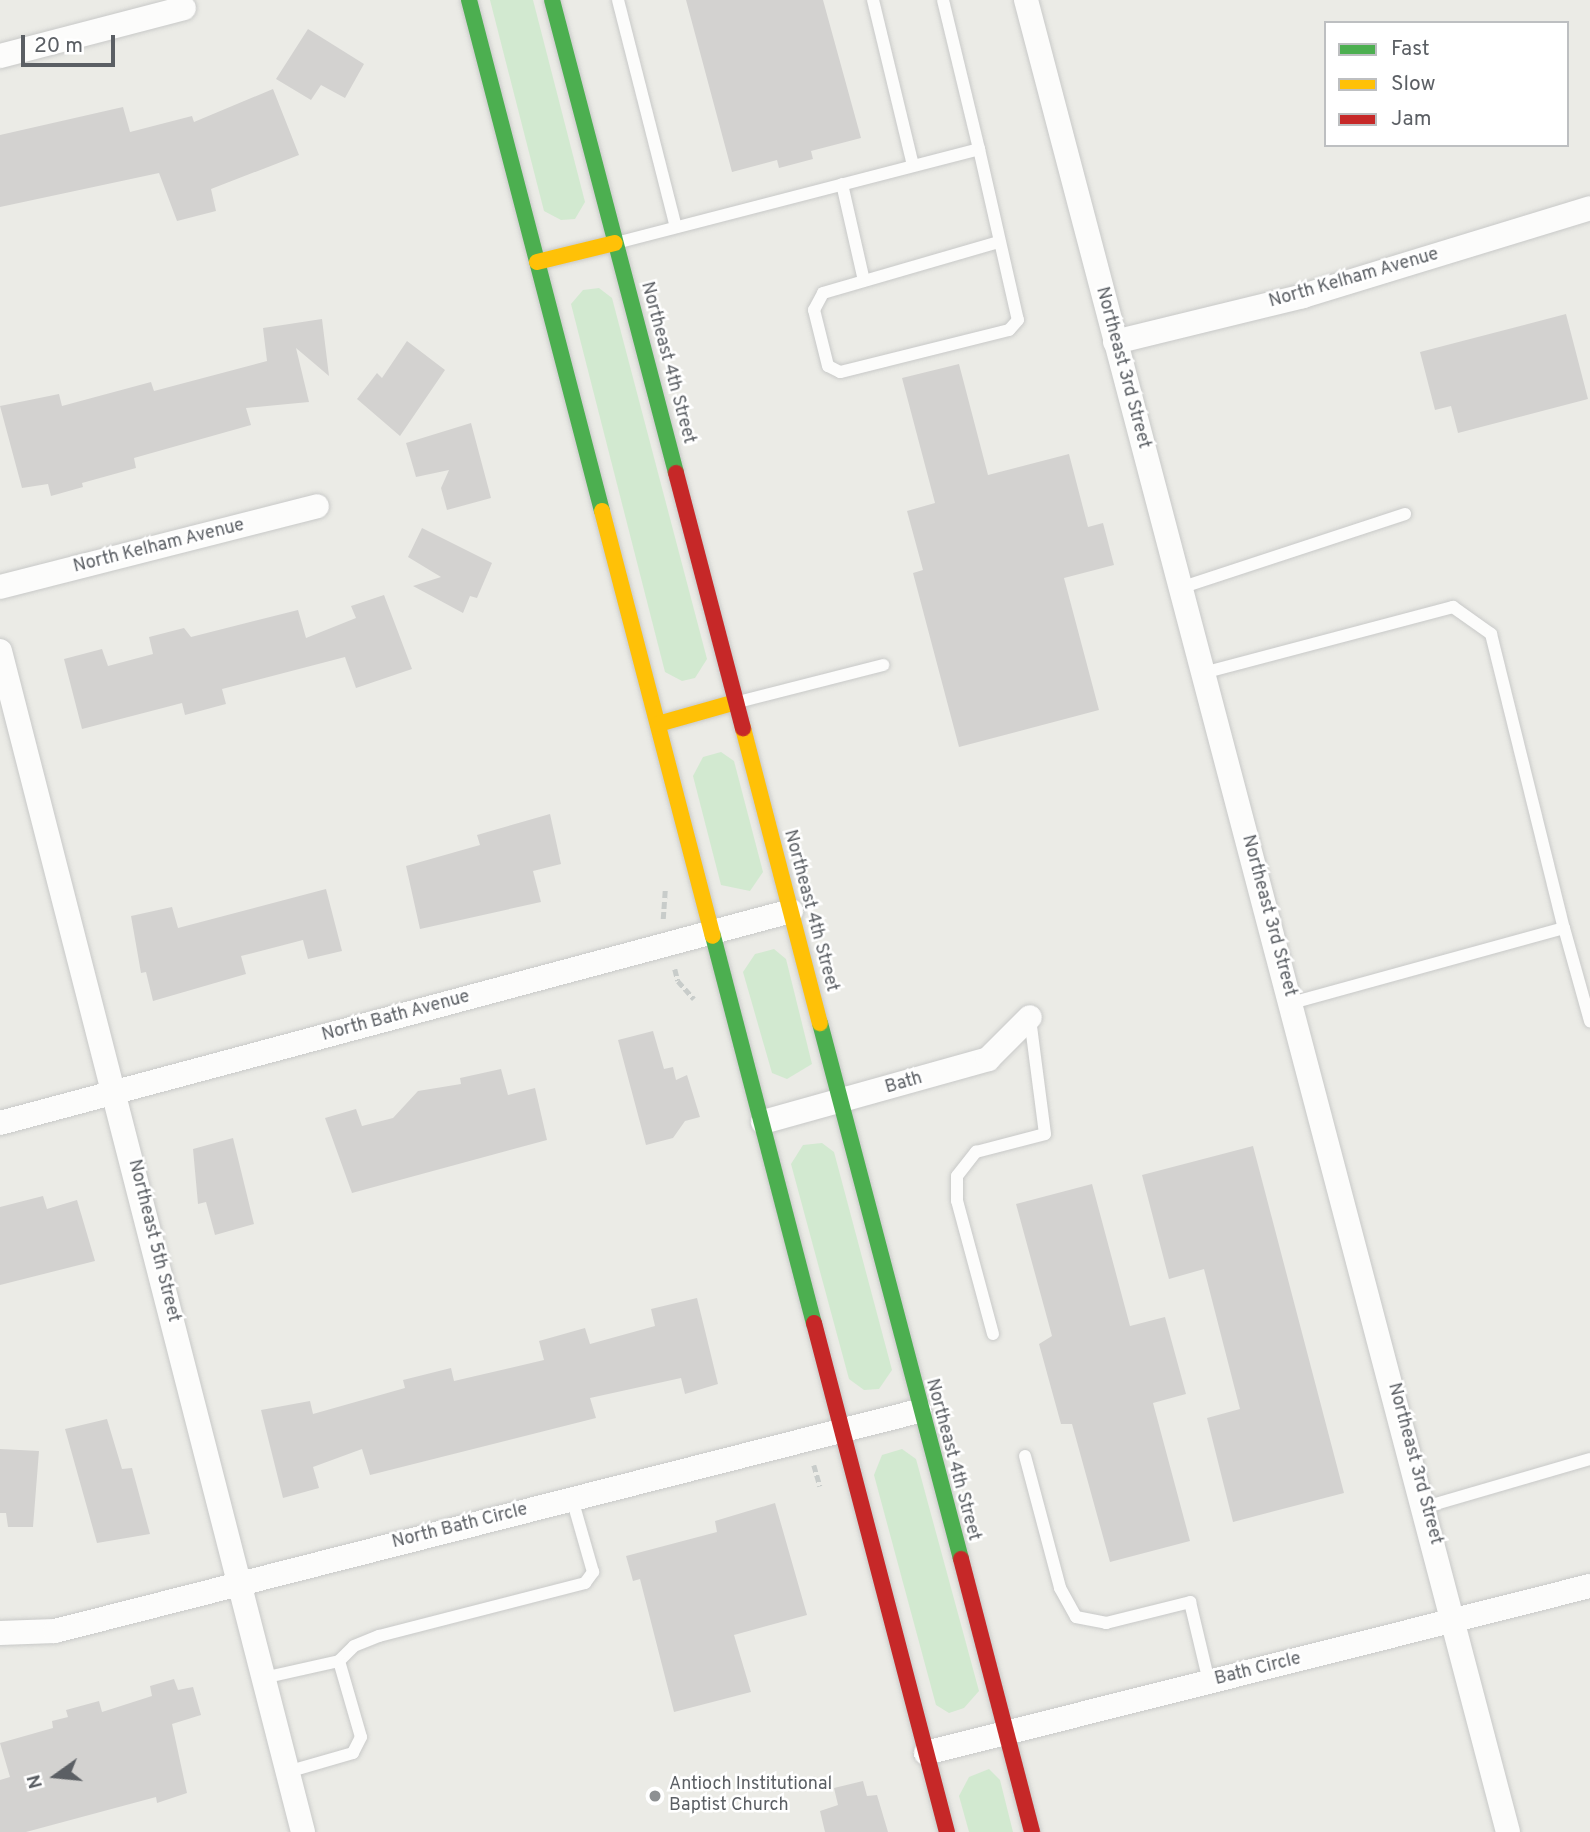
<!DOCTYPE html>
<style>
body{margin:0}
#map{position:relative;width:1590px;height:1832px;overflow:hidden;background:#ebebe6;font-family:Overpass,sans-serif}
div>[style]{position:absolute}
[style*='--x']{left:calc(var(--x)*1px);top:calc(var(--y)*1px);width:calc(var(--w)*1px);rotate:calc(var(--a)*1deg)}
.green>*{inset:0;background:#d2e9d0}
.building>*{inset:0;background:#d3d2d0}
.path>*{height:4.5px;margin-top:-2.25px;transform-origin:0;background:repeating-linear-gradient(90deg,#c8ccca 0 7px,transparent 0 10.5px)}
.roads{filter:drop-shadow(0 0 2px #c8c9c8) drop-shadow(0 0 2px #c8c9c8)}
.lane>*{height:12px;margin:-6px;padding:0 6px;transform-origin:6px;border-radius:6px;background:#fcfcfb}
.street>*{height:24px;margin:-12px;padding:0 12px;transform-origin:12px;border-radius:12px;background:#fcfcfb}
.fast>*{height:16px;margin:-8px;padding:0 8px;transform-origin:8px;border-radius:8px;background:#4caf50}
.slow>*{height:16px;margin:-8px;padding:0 8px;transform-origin:8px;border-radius:8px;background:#ffc107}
.jam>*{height:16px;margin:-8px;padding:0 8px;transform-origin:8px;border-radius:8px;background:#c62828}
.dots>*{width:19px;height:19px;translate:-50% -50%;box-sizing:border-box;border:4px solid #fff;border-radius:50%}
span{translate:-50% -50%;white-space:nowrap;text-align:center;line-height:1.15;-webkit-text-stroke:5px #fff;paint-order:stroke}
.street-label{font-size:18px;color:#5b5f64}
.poi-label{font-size:18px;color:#5b5f64}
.left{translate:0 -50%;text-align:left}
.legend{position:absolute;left:1324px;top:21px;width:245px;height:126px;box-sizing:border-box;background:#fff;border:2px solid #bdbfc1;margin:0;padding:9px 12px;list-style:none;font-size:21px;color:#5b5f64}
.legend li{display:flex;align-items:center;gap:14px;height:35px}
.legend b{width:35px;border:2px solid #bdbfc1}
.north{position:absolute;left:21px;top:1741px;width:70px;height:70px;-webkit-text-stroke:5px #fff;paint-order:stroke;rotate:255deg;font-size:19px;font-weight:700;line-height:28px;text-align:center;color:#5b5f64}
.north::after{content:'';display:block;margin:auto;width:24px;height:32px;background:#5b5f64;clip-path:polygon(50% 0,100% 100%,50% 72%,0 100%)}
.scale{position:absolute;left:21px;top:35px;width:94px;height:32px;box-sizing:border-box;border:4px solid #5b5f64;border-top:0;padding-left:9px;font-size:21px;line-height:24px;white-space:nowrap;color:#5b5f64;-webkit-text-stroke:5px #fff;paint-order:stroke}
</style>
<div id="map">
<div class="green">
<i style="clip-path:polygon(490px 0,533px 0,585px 202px,575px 219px,561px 220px,544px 211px)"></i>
<i style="clip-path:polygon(599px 288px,612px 298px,707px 659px,695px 678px,682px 681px,665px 672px,571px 304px,583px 290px)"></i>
<i style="clip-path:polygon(721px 752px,734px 761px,763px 872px,750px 891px,721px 885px,693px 776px,703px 757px)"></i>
<i style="clip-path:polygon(774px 949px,786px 959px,812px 1064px,787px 1079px,772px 1073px,743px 972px,755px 954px)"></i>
<i style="clip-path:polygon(822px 1143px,834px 1152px,892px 1370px,879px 1389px,864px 1390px,849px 1379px,791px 1164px,803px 1145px)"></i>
<i style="clip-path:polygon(902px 1449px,916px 1459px,979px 1691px,964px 1708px,949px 1713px,936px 1705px,874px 1475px,882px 1455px)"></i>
<i style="clip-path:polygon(989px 1769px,1000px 1780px,1013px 1832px,969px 1832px,959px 1796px,969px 1777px)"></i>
</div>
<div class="building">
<i style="clip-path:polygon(686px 0,823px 0,861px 138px,811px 151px,813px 159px,779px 168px,777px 160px,732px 172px)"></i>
<i style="clip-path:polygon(308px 29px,364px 64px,345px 98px,321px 85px,311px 100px,276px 79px)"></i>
<i style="clip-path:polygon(273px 89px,299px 155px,211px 189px,216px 211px,177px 221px,159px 173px,0 207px,0 135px,123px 107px,130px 132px,192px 116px,194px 122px)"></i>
<i style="clip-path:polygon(1566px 314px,1588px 399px,1458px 433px,1451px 406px,1435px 410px,1420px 352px)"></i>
<i style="clip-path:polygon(322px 319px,329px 376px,296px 348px,309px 402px,246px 408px,251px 425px,134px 458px,136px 468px,82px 483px,83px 487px,51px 496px,48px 484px,22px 488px,0 406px,59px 394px,62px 406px,151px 382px,154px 391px,267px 361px,263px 328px)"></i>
<i style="clip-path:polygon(407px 341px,445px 370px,400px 436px,357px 399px,377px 373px,382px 378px)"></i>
<i style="clip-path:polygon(959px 364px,988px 475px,1069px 454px,1088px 527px,1103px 523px,1114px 565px,1064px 578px,1099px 710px,959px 747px,913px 573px,923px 570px,907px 511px,935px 503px,902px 378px)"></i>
<i style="clip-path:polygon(471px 423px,491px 498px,447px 510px,441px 488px,449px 470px,416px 477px,406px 443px)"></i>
<i style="clip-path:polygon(422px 528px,492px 563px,477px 598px,470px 596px,463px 613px,413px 586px,441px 577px,408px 557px)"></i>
<i style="clip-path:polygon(384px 595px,412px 669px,356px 688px,345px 657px,222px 689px,226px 704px,185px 715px,182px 703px,82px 729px,64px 659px,102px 649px,108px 666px,153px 654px,149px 637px,184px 628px,191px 637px,298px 610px,306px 638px,356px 618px,351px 606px)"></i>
<i style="clip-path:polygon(550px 814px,561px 864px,533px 871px,541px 902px,420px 929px,406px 866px,480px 845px,477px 835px)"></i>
<i style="clip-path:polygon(326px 889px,342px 951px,308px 959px,303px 940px,241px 956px,246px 974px,153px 1001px,146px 972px,141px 973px,131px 916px,172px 907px,178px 928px)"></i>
<i style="clip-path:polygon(653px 1031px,664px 1069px,673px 1067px,676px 1080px,687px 1075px,700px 1117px,685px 1121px,673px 1138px,646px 1145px,618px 1040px)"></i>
<i style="clip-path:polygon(501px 1069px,508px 1095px,535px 1088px,547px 1140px,352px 1193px,325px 1118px,356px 1109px,362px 1126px,393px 1118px,418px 1091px,461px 1084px,460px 1078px)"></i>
<i style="clip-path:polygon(233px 1138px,254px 1224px,215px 1235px,206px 1202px,198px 1204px,193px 1149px)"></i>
<i style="clip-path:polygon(1253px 1146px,1344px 1493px,1233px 1522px,1207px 1418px,1240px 1409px,1204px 1269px,1169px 1279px,1142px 1175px)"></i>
<i style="clip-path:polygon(1092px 1184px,1130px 1326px,1165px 1317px,1186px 1394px,1153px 1403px,1190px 1541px,1110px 1562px,1072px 1424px,1061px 1424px,1039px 1344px,1052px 1336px,1016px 1204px)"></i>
<i style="clip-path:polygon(43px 1196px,47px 1209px,77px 1200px,95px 1261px,0 1285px,0 1207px)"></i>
<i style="clip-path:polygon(697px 1298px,718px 1384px,685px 1394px,681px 1378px,590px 1398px,596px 1418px,370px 1475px,362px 1449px,313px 1467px,319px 1488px,283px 1498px,261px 1410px,310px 1401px,313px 1414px,405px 1388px,403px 1380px,451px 1368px,454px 1381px,544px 1360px,539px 1341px,585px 1328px,590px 1344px,655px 1326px,651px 1309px)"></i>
<i style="clip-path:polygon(107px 1419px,122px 1469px,132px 1468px,150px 1534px,97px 1543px,65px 1429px)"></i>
<i style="clip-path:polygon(0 1449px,39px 1451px,33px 1527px,8px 1527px,6px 1513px,0 1513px)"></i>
<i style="clip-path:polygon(775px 1503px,807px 1615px,734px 1635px,751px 1692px,674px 1712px,640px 1579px,633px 1581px,626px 1556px,717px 1532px,715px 1521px)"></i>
<i style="clip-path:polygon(174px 1679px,178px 1690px,193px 1687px,201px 1715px,172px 1724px,187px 1793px,157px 1803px,156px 1797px,26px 1832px,0 1832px,0 1780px,10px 1777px,0 1743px,53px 1728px,52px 1721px,68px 1717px,66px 1710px,99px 1701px,102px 1712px,152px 1696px,150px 1686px)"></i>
<i style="clip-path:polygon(863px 1781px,867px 1796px,877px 1795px,888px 1832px,825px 1832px,820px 1811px,838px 1805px,834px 1788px)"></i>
</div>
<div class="path">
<i style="--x:663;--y:919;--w:29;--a:-86"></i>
<i style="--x:675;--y:969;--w:12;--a:76"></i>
<i style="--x:678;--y:981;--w:24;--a:48"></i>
<i style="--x:814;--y:1465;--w:22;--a:74"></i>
</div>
<div class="roads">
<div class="lane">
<i style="--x:618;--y:0;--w:234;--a:75.7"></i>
<i style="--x:873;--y:0;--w:170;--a:76.4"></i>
<i style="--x:979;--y:149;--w:175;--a:77.2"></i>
<i style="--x:1018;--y:320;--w:13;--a:132"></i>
<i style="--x:1009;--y:330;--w:174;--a:166"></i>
<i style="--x:840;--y:372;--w:13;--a:-153"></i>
<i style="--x:828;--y:366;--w:58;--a:-104"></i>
<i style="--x:814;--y:310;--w:19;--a:-62"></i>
<i style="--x:823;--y:293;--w:182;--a:-16.2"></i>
<i style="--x:842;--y:184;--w:99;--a:77.2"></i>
<i style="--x:616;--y:243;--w:375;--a:-14.5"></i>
<i style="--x:979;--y:149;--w:153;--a:-103.6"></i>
<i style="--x:1180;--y:588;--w:237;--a:-18.2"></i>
<i style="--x:1203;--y:673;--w:259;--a:-14.8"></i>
<i style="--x:1453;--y:607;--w:47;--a:35.4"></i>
<i style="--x:1491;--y:634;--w:303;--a:76.1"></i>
<i style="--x:1564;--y:928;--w:283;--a:164.6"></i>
<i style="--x:738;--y:702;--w:150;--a:-14.3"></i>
<i style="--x:1564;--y:928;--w:97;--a:74.4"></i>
<i style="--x:993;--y:1334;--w:138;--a:-105.1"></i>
<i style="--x:957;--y:1201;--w:25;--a:-90"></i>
<i style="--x:957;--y:1176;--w:31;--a:-52"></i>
<i style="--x:976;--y:1152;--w:71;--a:-14.6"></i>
<i style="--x:1045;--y:1134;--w:117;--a:-97.4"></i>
<i style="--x:1025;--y:1456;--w:137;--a:75.1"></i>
<i style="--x:1060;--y:1588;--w:33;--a:61"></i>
<i style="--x:1076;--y:1617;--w:31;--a:11"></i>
<i style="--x:1106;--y:1623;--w:87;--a:-14"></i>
<i style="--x:1190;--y:1602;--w:82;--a:76.6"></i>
<i style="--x:1425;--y:1507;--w:172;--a:-16.2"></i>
<i style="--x:339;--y:1661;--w:21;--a:-45"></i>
<i style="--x:354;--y:1646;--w:27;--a:-22"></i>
<i style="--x:379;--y:1636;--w:213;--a:-14.4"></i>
<i style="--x:585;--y:1583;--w:14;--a:-54"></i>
<i style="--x:593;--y:1572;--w:76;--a:-106"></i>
<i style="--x:263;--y:1678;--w:78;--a:-12.6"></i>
<i style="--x:339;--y:1661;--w:79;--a:73.9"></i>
<i style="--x:361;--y:1737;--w:18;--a:117"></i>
<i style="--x:353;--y:1753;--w:69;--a:163.9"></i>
</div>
<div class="street">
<i style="--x:1026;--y:0;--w:1894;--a:75.26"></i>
<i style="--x:0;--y:56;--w:190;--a:-14.6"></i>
<i style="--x:1115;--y:342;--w:194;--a:-13.7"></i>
<i style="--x:1303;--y:296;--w:300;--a:-17"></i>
<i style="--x:0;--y:587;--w:327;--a:-14.3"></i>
<i style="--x:0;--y:651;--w:1219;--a:75.61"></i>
<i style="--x:763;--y:1122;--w:234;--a:-15.6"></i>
<i style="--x:988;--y:1059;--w:59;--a:-45"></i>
<i style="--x:0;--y:1123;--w:819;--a:-15"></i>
<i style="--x:0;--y:1633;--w:55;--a:-2.1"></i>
<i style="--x:55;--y:1631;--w:892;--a:-14.29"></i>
<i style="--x:926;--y:1753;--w:685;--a:-14.12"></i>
</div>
<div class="fast">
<i style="--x:469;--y:0;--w:528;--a:75.41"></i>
<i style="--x:552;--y:0;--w:489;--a:75.3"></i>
<i style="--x:713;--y:936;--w:400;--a:75.4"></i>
<i style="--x:820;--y:1023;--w:554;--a:75.26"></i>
</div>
<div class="slow">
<i style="--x:537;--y:262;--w:80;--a:-13.7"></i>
<i style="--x:602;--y:511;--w:439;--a:75.4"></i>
<i style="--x:658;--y:724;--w:81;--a:-15.8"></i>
<i style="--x:743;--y:728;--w:305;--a:75.4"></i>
</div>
<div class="jam">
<i style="--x:676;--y:473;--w:264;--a:75.3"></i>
<i style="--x:814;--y:1323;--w:526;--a:75.36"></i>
<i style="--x:961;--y:1559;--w:282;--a:75.4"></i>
</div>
</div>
<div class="dots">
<i style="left:655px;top:1796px;background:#8d9092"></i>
</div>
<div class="street-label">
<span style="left:1354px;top:279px;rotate:-16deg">North Kelham Avenue</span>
<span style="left:667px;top:363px;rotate:75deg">Northeast 4th Street</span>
<span style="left:1122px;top:368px;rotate:75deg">Northeast 3rd Street</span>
<span style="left:159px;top:547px;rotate:-14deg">North Kelham Avenue</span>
<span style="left:810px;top:911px;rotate:75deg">Northeast 4th Street</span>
<span style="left:1268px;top:916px;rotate:75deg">Northeast 3rd Street</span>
<span style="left:396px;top:1017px;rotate:-15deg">North Bath Avenue</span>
<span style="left:904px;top:1084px;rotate:-16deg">Bath</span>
<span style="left:153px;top:1241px;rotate:76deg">Northeast 5th Street</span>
<span style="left:952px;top:1460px;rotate:75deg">Northeast 4th Street</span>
<span style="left:1414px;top:1464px;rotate:75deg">Northeast 3rd Street</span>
<span style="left:460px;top:1527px;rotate:-14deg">North Bath Circle</span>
<span style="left:1258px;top:1670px;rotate:-14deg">Bath Circle</span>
</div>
<div class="poi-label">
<span class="left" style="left:669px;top:1796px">Antioch Institutional<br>Baptist Church</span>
</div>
<ul class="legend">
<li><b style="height:9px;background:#4caf50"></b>Fast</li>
<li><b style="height:9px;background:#ffc107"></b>Slow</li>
<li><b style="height:9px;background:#c62828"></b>Jam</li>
</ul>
<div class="north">N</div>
<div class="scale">20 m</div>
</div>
